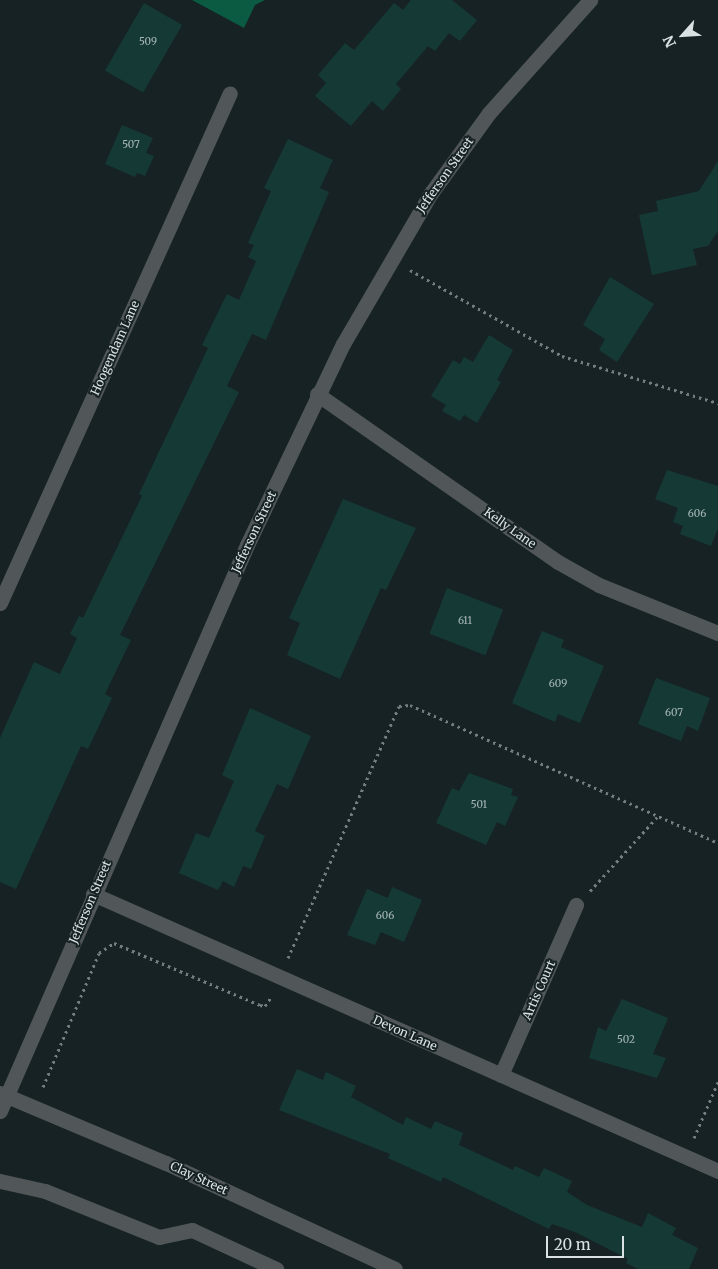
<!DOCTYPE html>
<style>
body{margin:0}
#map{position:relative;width:718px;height:1269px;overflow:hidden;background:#162224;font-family:Merriweather,serif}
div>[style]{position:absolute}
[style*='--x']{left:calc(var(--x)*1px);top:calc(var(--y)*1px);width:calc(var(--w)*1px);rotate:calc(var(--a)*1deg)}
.forest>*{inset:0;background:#0b5b42}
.building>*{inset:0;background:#153a36;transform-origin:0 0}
.path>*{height:3px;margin-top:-1.5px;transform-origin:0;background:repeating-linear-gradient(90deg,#747e80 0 2.5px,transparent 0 6.5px)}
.minor>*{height:15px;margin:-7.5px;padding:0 7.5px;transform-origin:7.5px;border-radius:7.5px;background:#515659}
span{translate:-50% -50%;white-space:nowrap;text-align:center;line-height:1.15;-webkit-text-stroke:4px #162224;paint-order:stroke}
.number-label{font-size:10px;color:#a8b7b8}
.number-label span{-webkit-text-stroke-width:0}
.street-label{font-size:12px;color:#d9e1e3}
.north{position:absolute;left:658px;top:10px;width:50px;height:50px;-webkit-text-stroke:4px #162224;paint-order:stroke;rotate:244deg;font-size:14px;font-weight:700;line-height:20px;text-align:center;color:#d9e1e3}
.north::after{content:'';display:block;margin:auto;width:18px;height:22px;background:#d9e1e3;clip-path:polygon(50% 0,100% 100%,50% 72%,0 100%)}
.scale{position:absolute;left:546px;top:1236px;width:78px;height:22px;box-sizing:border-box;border:2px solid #d9e1e3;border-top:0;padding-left:6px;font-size:15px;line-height:18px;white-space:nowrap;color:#d9e1e3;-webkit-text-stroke:4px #162224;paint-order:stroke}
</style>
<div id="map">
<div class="forest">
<i style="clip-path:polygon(192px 0,265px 0,255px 5px,244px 28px)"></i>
</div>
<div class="building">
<i style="clip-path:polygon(411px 0,452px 0,477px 20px,460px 41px,449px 33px,435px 51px,428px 46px,396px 84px,401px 89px,383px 111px,372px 101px,351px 126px,315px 96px,326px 83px,318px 75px,345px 43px,354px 50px,394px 3px,403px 10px)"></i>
<i style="left:144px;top:3px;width:44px;height:78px;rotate:30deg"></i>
<i style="clip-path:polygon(122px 125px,153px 138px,146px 153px,154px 156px,145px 176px,137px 173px,135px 177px,105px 164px)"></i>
<i style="clip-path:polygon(288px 139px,333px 160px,320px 188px,329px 192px,266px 340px,252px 334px,227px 386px,239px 392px,120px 635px,131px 640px,105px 694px,112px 698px,88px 749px,81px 746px,16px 889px,0 882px,0 738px,34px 662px,60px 674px,77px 638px,70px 634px,79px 616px,83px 618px,142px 496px,139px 494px,208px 348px,202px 345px,227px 294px,239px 300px,256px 261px,248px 257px,254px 245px,248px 243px,271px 191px,264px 188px)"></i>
<i style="clip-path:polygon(718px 161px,718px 231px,708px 246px,693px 249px,697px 265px,652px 275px,639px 215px,658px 211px,656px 201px,699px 191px)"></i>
<i style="clip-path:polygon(610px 277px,654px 304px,617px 362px,599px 350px,605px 339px,583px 325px)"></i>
<i style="clip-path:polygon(489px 335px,513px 350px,497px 380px,501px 382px,477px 423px,464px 415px,460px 421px,442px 411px,446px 405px,431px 396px,453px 360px,460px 364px,464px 357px,473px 362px)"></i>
<i style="clip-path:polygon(667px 470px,718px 486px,718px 528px,711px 546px,680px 534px,683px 526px,673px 522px,678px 508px,655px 499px)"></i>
<i style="clip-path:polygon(343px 499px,416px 528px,386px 590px,381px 588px,340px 679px,287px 655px,300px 623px,289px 618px)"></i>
<i style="left:447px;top:588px;width:60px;height:49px;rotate:21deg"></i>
<i style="clip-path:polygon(542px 631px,564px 640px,561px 647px,604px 666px,580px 723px,558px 714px,555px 722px,512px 703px)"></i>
<i style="clip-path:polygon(656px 678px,710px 698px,698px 731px,687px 726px,681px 741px,638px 724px)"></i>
<i style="clip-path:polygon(250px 708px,311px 736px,288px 789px,277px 784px,255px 831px,265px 836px,251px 869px,243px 866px,234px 887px,223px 881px,218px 890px,179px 873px,196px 833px,209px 838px,234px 781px,222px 775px)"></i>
<i style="clip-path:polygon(469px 773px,513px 789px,511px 795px,518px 797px,505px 826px,497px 822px,486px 845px,436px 823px,452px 788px,459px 791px)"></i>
<i style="clip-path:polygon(392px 887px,422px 900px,404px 942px,381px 932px,375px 945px,347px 935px,367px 889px,388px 898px)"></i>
<i style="clip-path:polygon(622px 999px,668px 1018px,653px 1054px,666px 1058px,657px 1078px,589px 1058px,598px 1027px,606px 1031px)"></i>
<i style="clip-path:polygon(297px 1069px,323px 1080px,326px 1072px,356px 1086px,351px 1097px,403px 1125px,406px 1117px,431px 1129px,435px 1121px,463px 1133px,459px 1145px,513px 1170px,515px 1166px,539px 1177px,544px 1168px,572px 1181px,567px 1192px,587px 1205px,642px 1227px,648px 1213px,676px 1228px,672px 1235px,698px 1248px,689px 1269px,638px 1269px,626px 1263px,628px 1259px,575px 1232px,552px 1224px,549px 1229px,443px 1177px,441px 1182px,388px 1158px,390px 1154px,279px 1110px)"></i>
</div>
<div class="path">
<i style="--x:410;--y:270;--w:175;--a:29.5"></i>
<i style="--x:562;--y:356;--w:163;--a:16.8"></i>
<i style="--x:590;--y:891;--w:100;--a:-47.8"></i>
<i style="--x:288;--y:958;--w:275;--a:-66.2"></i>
<i style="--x:399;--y:706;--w:11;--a:-5"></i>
<i style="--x:410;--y:705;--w:338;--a:24.1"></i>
<i style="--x:43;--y:1087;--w:145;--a:-67.3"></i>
<i style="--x:99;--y:953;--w:18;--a:-34"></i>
<i style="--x:114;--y:943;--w:159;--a:23"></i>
<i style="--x:260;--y:1005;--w:5;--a:11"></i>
<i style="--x:265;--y:1006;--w:12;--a:-55"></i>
<i style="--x:694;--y:1138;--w:61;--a:-66.8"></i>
</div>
<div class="minor">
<i style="--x:317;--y:394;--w:294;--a:34.9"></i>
<i style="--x:558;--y:562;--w:47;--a:29.3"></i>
<i style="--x:599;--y:585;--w:128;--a:22"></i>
<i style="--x:0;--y:603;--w:559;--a:-65.73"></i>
<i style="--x:93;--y:894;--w:684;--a:23.9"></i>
<i style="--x:501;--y:1075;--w:186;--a:-66.2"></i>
<i style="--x:0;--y:1093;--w:180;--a:22.9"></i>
<i style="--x:166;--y:1163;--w:252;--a:24.8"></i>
<i style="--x:0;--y:1111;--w:618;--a:-66.42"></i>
<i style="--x:247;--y:545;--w:223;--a:-64.5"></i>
<i style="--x:343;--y:344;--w:175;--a:-59.8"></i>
<i style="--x:431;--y:193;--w:99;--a:-54.1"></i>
<i style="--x:489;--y:113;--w:152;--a:-48.2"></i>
<i style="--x:0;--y:1181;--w:46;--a:12.5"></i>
<i style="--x:45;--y:1191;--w:123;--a:22"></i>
<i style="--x:159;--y:1237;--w:34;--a:-12"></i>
<i style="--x:192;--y:1230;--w:93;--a:24.9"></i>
</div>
<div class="number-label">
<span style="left:148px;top:42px">509</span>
<span style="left:131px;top:145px">507</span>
<span style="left:697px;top:514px">606</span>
<span style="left:465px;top:621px">611</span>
<span style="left:558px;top:684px">609</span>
<span style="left:674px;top:713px">607</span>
<span style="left:479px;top:805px">501</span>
<span style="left:385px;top:916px">606</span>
<span style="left:626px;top:1040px">502</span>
</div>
<div class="street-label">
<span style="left:445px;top:175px;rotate:-55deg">Jefferson Street</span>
<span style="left:115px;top:348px;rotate:-66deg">Hoogendam Lane</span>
<span style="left:510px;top:528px;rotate:35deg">Kelly Lane</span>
<span style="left:254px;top:532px;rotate:-65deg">Jefferson Street</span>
<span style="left:90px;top:902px;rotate:-67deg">Jefferson Street</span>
<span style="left:539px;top:990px;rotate:-66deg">Artis Court</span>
<span style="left:405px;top:1033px;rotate:24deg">Devon Lane</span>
<span style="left:199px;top:1178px;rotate:25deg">Clay Street</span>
</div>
<div class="north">N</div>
<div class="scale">20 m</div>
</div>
